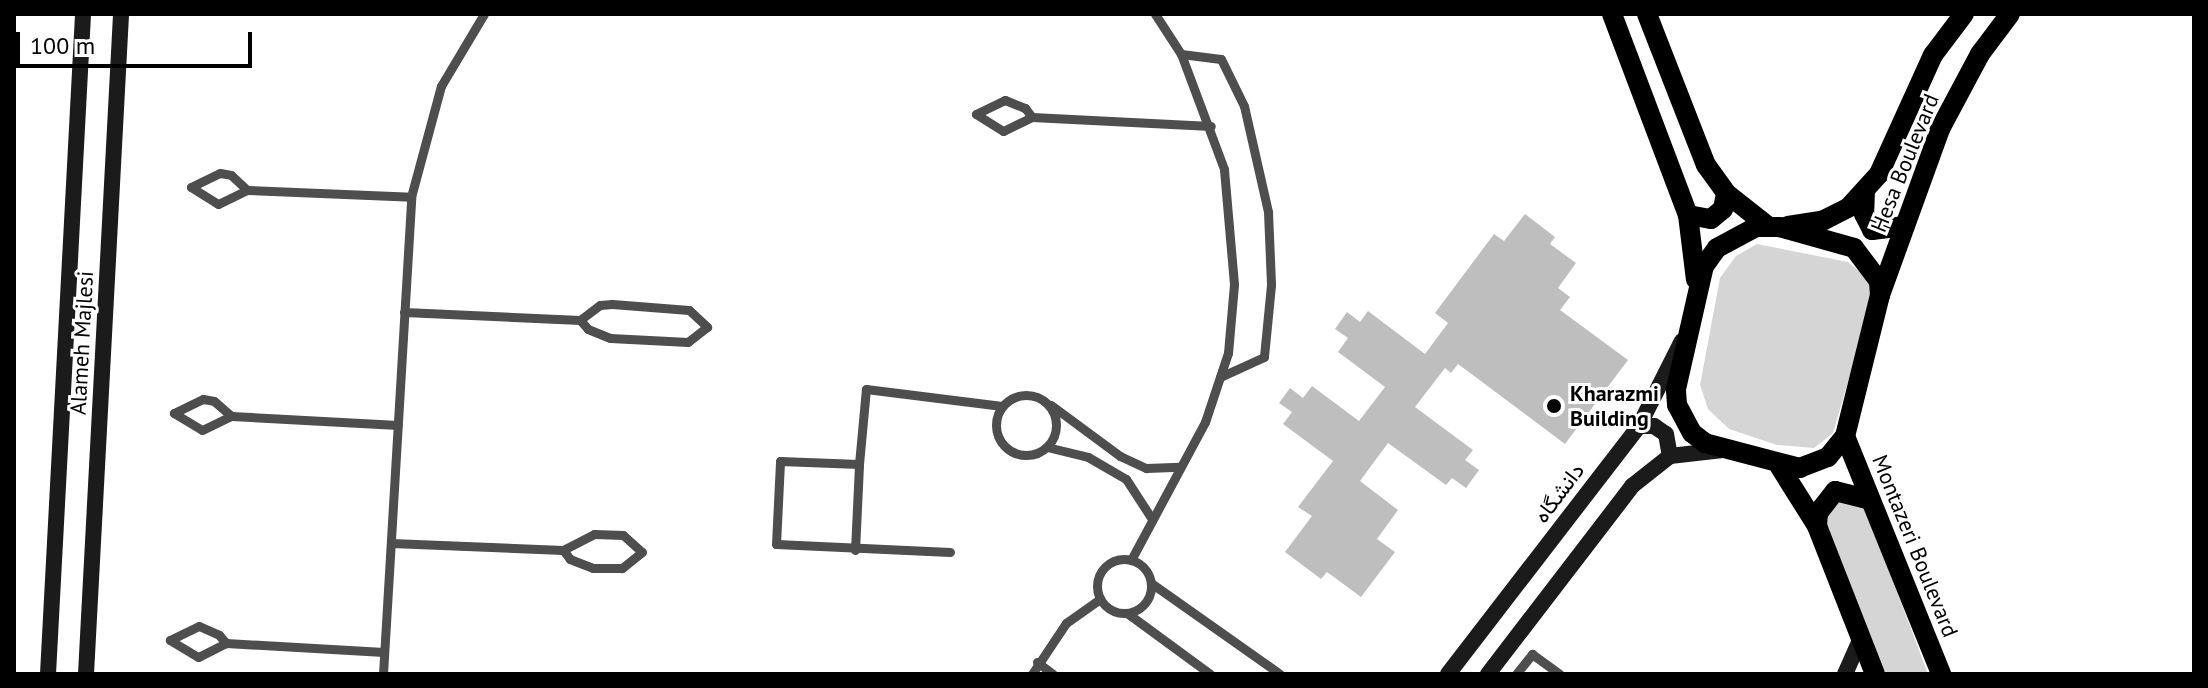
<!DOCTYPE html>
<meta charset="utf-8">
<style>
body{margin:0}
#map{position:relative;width:2208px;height:688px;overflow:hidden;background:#fff;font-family:"PT Sans",Vazirmatn,sans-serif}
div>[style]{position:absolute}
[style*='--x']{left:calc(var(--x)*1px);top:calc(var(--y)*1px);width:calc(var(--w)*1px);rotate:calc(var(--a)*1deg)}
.green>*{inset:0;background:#d5d5d5}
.building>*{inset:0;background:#bebebe}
.lane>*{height:9px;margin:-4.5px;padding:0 4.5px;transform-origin:4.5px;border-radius:4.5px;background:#4e4e4e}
.lane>.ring{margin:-4.5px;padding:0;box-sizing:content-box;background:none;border:9px solid #4e4e4e;border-radius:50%}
.secondary>*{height:16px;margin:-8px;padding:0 8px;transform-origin:8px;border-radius:8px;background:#1b1b1b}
.primary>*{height:20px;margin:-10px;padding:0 10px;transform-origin:10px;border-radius:10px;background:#000}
.dots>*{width:22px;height:22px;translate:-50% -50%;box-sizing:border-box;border:4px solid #fff;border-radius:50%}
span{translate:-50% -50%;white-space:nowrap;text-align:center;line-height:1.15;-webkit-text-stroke:6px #fff;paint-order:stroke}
.street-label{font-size:22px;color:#000}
.poi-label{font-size:22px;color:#000;font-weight:700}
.left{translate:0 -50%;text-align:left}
.frame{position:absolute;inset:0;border:16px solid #000;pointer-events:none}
.scale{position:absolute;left:16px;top:32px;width:236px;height:36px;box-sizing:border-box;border:4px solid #000;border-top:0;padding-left:10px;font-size:24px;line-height:28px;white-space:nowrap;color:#000;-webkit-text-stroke:6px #fff;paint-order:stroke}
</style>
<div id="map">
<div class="green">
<i style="clip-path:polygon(1757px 244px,1848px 262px,1867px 278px,1873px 296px,1833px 433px,1814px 448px,1777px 445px,1729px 429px,1708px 409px,1700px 385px,1720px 278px,1736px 256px)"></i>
<i style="clip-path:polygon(1837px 497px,1865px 507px,1928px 674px,1879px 674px,1821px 526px)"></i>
</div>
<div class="building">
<i style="clip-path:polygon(1525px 214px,1555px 237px,1550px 244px,1576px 263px,1558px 288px,1570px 297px,1560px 310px,1628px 360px,1565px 444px,1458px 364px,1451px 373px,1445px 368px,1415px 407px,1473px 450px,1465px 460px,1479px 470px,1466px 488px,1452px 478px,1446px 485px,1388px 443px,1360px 481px,1398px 510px,1377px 539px,1395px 552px,1361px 597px,1327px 572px,1321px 579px,1285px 552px,1312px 516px,1298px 507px,1333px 461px,1283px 424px,1292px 412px,1279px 403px,1290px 388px,1303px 398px,1312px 386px,1359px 421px,1385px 387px,1338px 352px,1348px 338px,1335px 329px,1347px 312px,1360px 322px,1368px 311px,1425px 354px,1448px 323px,1435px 313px,1494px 234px,1504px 241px)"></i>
</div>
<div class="lane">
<i style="--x:1181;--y:54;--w:40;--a:7.1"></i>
<i style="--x:1221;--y:59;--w:52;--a:63.9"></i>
<i style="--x:1244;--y:106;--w:109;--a:77.2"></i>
<i style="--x:1268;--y:212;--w:73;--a:87.6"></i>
<i style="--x:1271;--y:285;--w:72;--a:95.6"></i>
<i style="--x:1264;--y:357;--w:48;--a:155.6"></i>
<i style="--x:1005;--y:100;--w:22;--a:22"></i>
<i style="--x:1025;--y:108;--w:11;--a:52"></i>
<i style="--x:1032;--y:117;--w:32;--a:154"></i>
<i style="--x:1003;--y:131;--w:32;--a:-148"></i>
<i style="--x:976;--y:114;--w:32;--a:-26"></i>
<i style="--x:1032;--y:117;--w:179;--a:2.9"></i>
<i style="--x:220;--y:173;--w:11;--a:10"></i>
<i style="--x:231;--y:175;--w:22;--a:43"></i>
<i style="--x:247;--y:190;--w:32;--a:154"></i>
<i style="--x:218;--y:204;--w:32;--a:-148"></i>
<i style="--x:191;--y:187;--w:32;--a:-26"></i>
<i style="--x:247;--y:190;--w:164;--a:2.4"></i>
<i style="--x:612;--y:304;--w:77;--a:4.5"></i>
<i style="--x:689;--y:310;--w:25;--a:43"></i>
<i style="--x:707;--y:327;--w:24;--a:142"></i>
<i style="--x:688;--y:342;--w:78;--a:-177.1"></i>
<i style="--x:610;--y:338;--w:24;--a:-158"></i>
<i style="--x:588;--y:329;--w:12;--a:-132"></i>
<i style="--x:580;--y:320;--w:25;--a:-37"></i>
<i style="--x:600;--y:305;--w:12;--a:-5"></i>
<i style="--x:404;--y:312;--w:176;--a:2.6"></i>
<i class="ring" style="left:996px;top:395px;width:51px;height:51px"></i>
<i style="--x:203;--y:399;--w:11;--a:10"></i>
<i style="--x:214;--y:401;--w:23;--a:41"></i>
<i style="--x:231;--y:416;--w:32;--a:154"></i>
<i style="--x:202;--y:430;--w:33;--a:-149"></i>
<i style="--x:174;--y:413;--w:32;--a:-26"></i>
<i style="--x:1051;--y:405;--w:86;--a:36.5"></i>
<i style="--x:1120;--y:456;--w:29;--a:25"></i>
<i style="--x:1146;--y:468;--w:34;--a:-2"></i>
<i style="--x:231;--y:416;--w:167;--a:3.1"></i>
<i style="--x:1047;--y:447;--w:42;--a:13.7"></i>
<i style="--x:1088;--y:457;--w:44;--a:30.1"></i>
<i style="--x:1126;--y:479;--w:48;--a:57"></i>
<i style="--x:594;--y:534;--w:29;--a:2"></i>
<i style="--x:623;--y:535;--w:25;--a:42"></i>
<i style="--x:642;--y:552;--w:26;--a:141"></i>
<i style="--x:622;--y:568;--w:29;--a:180"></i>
<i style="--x:593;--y:568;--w:25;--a:-159"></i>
<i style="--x:570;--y:559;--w:11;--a:-128"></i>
<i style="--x:563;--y:550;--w:35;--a:-27"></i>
<i style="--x:391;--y:543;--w:172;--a:2.3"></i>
<i style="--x:855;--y:550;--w:86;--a:-87.3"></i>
<i style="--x:950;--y:552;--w:174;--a:-177.4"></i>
<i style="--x:776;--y:544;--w:83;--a:-87.2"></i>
<i style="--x:780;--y:461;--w:79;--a:2.2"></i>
<i style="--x:859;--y:464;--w:75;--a:-84.7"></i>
<i style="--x:866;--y:389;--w:137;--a:7.1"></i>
<i class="ring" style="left:1097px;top:559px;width:45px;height:45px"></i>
<i style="--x:1131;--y:560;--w:157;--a:-61.8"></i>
<i style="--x:1205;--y:422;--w:73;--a:-71.6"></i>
<i style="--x:1228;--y:353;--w:69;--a:-85"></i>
<i style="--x:1234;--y:284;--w:115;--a:-95"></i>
<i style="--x:1224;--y:169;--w:123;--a:-110.5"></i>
<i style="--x:1181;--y:54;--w:48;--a:-123"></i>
<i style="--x:1151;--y:583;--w:158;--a:35.2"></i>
<i style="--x:1127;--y:613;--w:103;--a:36.3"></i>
<i style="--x:199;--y:626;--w:22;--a:24"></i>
<i style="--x:219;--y:635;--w:11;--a:49"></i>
<i style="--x:226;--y:643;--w:31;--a:153"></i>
<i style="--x:198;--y:657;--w:33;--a:-149"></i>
<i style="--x:170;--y:640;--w:32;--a:-26"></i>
<i style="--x:226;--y:643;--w:158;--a:3.3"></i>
<i style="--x:1037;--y:662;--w:20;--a:37"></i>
<i style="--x:383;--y:674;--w:478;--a:-86.6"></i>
<i style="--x:411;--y:197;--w:115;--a:-74.9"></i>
<i style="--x:441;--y:86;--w:84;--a:-59.2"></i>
<i style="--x:1032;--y:674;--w:61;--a:-56.3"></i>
<i style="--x:1066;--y:623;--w:42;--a:-35.2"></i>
<i style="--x:1516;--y:674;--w:26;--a:-51"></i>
<i style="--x:1532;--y:654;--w:34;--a:36"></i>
</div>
<div class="secondary">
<i style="--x:1639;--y:426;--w:15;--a:0"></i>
<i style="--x:1654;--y:426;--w:14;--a:34"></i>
<i style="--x:1666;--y:434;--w:22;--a:80"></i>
<i style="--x:48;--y:674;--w:661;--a:-86.96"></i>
<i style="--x:86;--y:674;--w:661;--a:-86.96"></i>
<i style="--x:1448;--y:674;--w:313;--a:-52.4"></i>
<i style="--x:1639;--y:426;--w:95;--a:-63.2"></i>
<i style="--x:1488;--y:674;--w:237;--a:-52.5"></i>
<i style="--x:1632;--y:486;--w:48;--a:-38.3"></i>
<i style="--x:1670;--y:456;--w:53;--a:-6.5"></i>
<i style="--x:1845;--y:674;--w:39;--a:-66"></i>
</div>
<div class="primary">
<i style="--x:1612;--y:14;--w:215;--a:69.3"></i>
<i style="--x:1688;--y:215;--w:65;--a:83"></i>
<i style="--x:1647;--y:14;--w:162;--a:68.7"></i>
<i style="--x:1706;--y:165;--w:34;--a:54"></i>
<i style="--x:1726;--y:193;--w:55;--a:38.3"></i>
<i style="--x:1865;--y:190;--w:24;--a:92"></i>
<i style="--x:1864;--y:214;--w:18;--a:63"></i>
<i style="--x:1872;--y:230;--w:33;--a:-7"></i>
<i style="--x:1688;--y:215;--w:23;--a:10"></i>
<i style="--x:1711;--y:219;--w:16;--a:-40"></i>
<i style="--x:1723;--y:209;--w:16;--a:-79"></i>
<i style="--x:1788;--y:226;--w:36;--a:-9"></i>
<i style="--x:1824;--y:220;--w:28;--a:-27"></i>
<i style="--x:1849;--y:207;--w:45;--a:-47.7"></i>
<i style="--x:1879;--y:174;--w:131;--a:-65.6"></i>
<i style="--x:1933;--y:55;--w:51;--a:-52.9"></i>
<i style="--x:1756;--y:227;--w:23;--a:0"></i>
<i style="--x:1779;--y:227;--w:78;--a:15.6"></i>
<i style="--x:1854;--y:248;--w:41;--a:52.9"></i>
<i style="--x:1879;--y:281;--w:14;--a:86"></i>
<i style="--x:1880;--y:295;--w:145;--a:103.9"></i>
<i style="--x:1845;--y:436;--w:27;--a:129"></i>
<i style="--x:1828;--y:457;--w:30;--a:159"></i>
<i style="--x:1800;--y:468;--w:98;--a:-165.3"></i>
<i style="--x:1705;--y:443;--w:16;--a:-142"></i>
<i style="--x:1692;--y:433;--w:32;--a:-118"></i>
<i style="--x:1677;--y:405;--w:16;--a:-94"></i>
<i style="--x:1676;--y:389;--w:126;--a:-77.2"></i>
<i style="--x:1704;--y:266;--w:22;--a:-54"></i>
<i style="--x:1717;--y:248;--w:44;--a:-28.3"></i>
<i style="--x:1880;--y:295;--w:177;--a:-70.1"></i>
<i style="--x:1940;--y:129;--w:85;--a:-61.9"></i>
<i style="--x:1980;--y:54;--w:50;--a:-53.1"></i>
<i style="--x:1845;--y:436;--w:257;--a:68"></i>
<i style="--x:1780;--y:467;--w:70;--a:57.9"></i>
<i style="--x:1817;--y:526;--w:159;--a:68.6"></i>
<i style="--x:1817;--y:526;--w:13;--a:-86"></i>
<i style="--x:1818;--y:513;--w:28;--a:-52"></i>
<i style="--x:1835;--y:491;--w:34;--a:14"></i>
</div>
<div class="dots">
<i style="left:1554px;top:406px;background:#000"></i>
</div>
<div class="street-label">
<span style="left:1905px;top:163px;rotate:-68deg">Hesa Boulevard</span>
<span style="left:82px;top:343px;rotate:-87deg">Alameh Majlesi</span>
<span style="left:1559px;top:493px;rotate:-53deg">دانشگاه</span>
<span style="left:1915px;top:546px;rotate:68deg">Montazeri Boulevard</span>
</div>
<div class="poi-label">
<span class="left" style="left:1570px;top:406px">Kharazmi<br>Building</span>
</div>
<div class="frame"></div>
<div class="scale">100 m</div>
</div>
